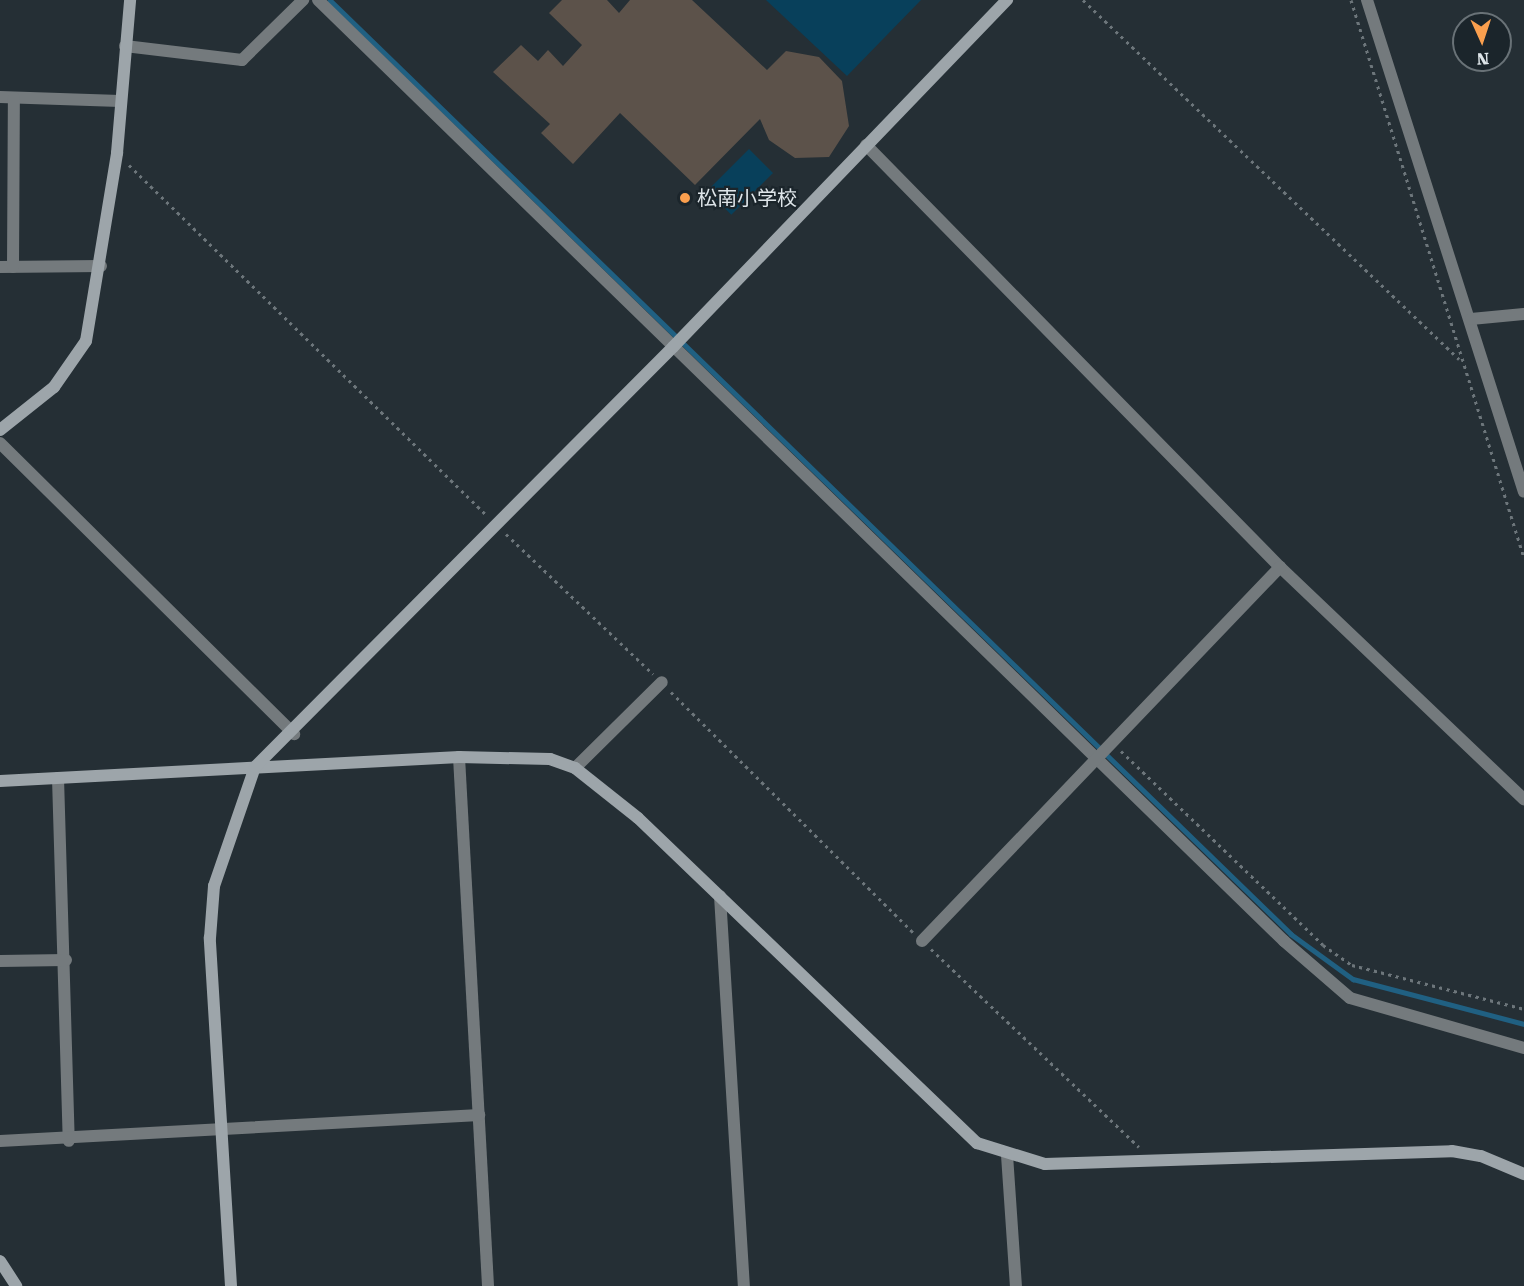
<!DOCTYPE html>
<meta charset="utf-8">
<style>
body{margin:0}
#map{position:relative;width:1524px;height:1286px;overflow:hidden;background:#252f35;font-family:"Roboto Serif","Noto Sans JP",serif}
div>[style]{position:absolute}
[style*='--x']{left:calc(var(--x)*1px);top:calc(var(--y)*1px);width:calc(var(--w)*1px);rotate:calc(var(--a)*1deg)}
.green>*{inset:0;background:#08405b;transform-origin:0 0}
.stream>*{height:4.5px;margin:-2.25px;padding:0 2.25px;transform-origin:2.25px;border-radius:2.25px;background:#206082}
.building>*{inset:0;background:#5c524a}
.path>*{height:3px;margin-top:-1.5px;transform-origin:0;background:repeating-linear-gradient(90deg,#6d767b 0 3px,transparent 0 7.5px)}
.street>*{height:12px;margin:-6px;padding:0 6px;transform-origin:6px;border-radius:6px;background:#747a7d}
.secondary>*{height:12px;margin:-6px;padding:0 6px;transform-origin:6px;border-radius:6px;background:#9da5aa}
.dots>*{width:16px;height:16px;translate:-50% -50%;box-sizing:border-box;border:3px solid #1b252b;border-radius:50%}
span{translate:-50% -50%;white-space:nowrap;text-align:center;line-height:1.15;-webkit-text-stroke:4.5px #1b252b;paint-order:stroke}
.poi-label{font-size:20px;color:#dee5e9}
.left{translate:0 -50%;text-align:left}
.north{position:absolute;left:1452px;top:12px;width:60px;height:60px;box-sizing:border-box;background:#1b252b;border:2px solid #697277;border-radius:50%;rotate:177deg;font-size:16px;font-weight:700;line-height:24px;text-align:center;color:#dee5e9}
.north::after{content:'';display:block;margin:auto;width:21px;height:27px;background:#fa9f4e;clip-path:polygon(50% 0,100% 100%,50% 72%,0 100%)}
</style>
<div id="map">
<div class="green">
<i style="clip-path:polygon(766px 0,921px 0,847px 76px)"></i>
<i style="left:749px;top:149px;width:34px;height:59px;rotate:45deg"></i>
</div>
<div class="stream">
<i style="--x:330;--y:0;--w:1340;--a:44.18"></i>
<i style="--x:1291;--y:934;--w:77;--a:36"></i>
<i style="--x:1353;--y:979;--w:177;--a:14.7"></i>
</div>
<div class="building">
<i style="clip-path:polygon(562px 0,607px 0,619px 13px,630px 0,692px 0,767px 70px,786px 51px,819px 57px,842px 81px,849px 126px,829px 157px,795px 158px,769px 140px,760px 119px,695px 185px,620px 113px,573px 164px,541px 133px,550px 124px,493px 72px,521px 45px,538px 61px,548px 50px,563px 66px,582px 45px,549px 13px)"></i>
</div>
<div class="path">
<i style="--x:1083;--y:0;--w:520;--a:43.68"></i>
<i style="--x:1351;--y:0;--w:584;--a:72.77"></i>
<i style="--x:129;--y:165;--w:500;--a:44.4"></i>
<i style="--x:506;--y:534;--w:203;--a:43.6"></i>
<i style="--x:671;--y:692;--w:341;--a:44.8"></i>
<i style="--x:1121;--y:751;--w:280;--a:43.8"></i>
<i style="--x:1323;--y:945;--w:35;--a:35"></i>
<i style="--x:1352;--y:965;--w:178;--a:14.3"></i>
<i style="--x:931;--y:949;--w:287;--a:43.6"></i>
</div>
<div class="street">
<i style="--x:318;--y:0;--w:1349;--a:44.25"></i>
<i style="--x:1284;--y:941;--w:87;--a:40.8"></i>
<i style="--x:1350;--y:998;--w:181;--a:16"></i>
<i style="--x:1367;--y:0;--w:516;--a:72.3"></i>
<i style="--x:125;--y:46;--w:118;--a:6.8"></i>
<i style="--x:242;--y:60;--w:86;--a:-44.5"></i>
<i style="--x:0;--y:97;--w:120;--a:1.9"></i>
<i style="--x:866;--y:145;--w:591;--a:45.55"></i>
<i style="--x:1280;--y:567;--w:337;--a:43.6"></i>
<i style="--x:0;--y:267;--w:101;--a:-0.6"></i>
<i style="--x:13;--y:267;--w:169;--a:-89.7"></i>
<i style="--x:1471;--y:319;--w:53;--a:-5.4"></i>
<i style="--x:0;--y:443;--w:414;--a:44.7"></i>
<i style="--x:459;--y:757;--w:530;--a:86.86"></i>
<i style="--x:575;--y:768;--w:122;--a:-44.7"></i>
<i style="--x:58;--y:778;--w:363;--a:88.3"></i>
<i style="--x:720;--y:896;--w:391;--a:86.5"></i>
<i style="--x:922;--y:941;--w:518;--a:-46.25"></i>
<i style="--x:0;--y:961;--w:66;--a:-0.9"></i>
<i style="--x:0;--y:1141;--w:480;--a:-3.1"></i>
<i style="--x:1007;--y:1155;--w:131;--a:86.1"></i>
</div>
<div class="secondary">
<i style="--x:0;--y:430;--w:69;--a:-38.5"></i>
<i style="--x:54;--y:387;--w:56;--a:-55.2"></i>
<i style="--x:86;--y:341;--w:191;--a:-80.6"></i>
<i style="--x:117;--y:153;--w:154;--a:-85.1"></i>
<i style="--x:0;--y:781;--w:460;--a:-3"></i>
<i style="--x:459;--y:757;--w:91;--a:1.3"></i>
<i style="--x:550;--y:759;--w:27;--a:20"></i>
<i style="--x:575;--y:768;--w:80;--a:38.4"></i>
<i style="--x:638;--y:818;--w:470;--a:43.8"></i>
<i style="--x:977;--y:1143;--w:71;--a:17.2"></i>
<i style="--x:1045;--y:1164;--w:407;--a:-1.8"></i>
<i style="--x:1452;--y:1151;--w:29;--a:10"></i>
<i style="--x:1481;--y:1156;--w:47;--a:22.7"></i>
<i style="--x:0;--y:1261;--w:30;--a:57"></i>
<i style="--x:231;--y:1286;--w:349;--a:-93.5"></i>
<i style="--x:210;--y:938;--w:52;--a:-85.6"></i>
<i style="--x:214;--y:886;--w:126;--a:-71"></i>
<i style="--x:255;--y:767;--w:593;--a:-45.14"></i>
<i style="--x:673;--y:347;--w:482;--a:-46.1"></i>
</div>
<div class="dots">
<i style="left:685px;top:198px;background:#fa9f4e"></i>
</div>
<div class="poi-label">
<span class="left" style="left:697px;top:198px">松南小学校</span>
</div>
<div class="north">N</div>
</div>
